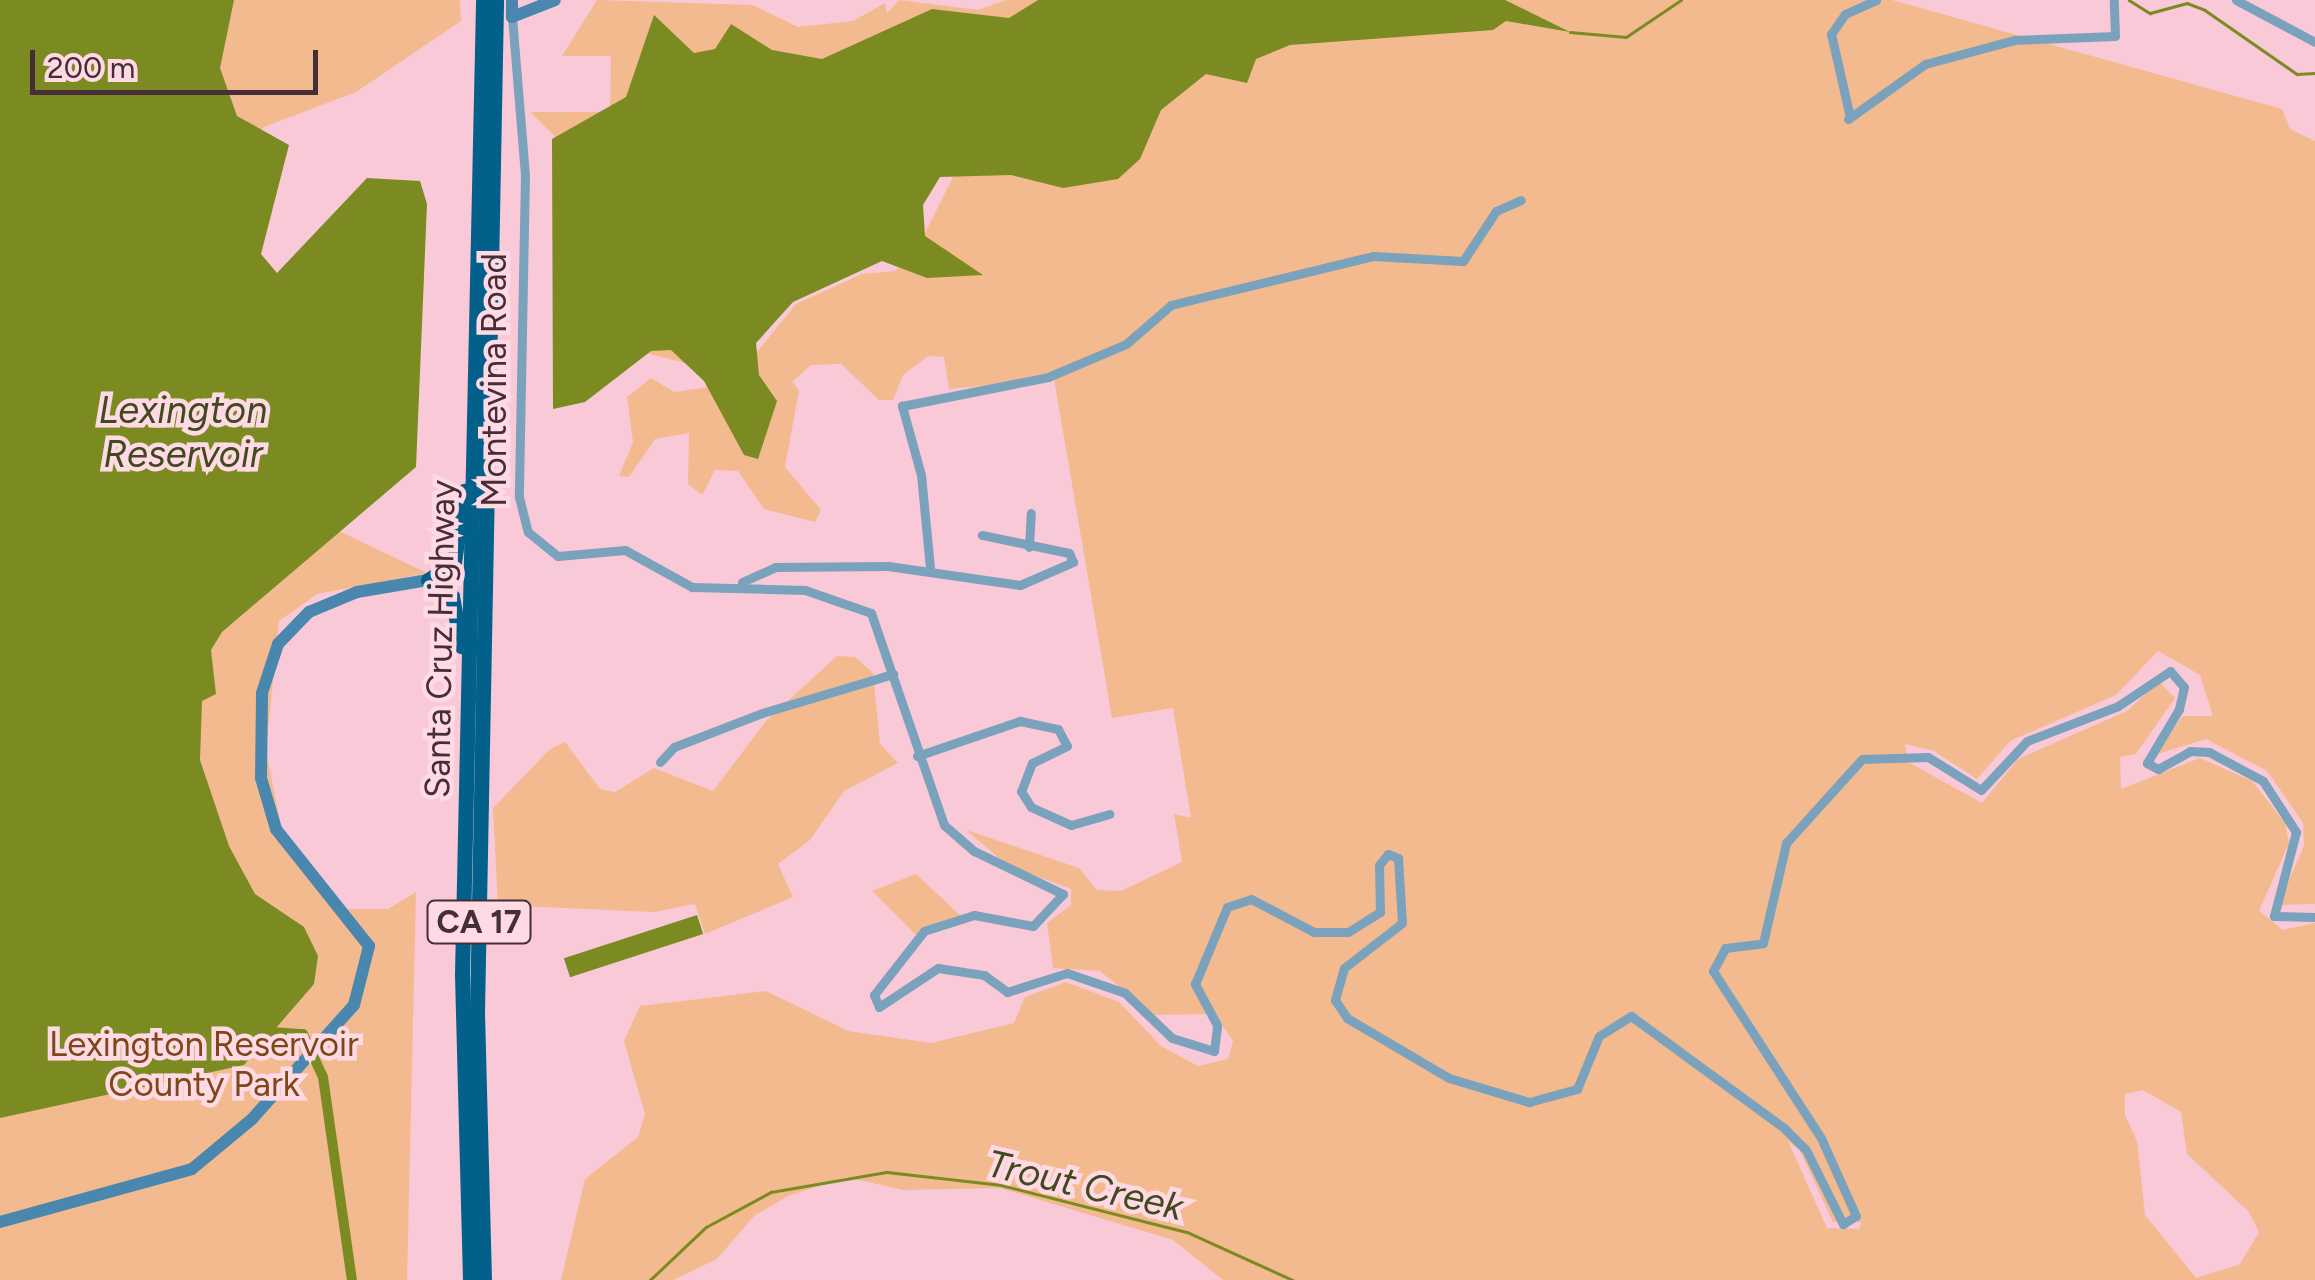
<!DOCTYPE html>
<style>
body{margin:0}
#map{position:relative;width:2315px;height:1280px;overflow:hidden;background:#f9c9d7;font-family:Figtree,sans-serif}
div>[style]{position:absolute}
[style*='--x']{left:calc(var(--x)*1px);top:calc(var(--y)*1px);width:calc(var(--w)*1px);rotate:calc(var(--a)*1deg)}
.green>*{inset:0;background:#f3ba8f}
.water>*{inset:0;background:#7b8b21;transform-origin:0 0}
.stream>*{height:2.5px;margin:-1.25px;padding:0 1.25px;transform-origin:1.25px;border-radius:1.25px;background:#7b8b21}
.canal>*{height:10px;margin:-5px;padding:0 5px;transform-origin:5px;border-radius:5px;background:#7b8b21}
.street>*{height:9px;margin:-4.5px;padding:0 4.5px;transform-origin:4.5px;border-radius:4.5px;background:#7ba2bc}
.secondary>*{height:12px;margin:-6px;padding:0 6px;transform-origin:6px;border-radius:6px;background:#4a87ae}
.highway>*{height:15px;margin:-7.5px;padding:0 7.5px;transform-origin:7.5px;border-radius:7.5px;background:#03608b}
span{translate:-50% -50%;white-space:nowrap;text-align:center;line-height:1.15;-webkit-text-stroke:9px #ffdae5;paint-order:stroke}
.shield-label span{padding:2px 8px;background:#ffdae5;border:2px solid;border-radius:8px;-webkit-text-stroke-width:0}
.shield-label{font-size:32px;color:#462e36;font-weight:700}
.street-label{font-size:35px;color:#462e36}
.park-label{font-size:35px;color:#7d4818}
.water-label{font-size:38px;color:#41491f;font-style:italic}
.scale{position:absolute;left:30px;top:50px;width:288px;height:45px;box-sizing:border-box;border:5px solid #462e36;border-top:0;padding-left:12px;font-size:30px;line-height:35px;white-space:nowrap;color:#462e36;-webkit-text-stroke:8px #ffdae5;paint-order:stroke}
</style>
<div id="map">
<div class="green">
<i style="clip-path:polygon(0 0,460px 0,461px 21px,356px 92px,264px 127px,49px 507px,278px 502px,427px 573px,317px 594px,279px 621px,266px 751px,283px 835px,338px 909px,388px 909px,416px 892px,407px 1280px,0 1280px)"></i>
<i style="clip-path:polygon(evenodd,597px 0,753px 5px,798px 27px,853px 21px,885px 3px,887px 13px,899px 0,978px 10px,1006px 0,1892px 0,2282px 109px,2290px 129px,2315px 141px,2315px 904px,2278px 905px,2304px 846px,2303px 823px,2267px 771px,2206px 739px,2154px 755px,2183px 716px,2213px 716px,2200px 675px,2158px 651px,2116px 695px,2010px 741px,1977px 779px,1934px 751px,1905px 744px,1908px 762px,1982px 803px,2018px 759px,2127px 711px,2159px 682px,2175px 698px,2136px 754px,2120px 757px,2121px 789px,2200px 758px,2252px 781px,2285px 823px,2289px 843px,2259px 911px,2283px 930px,2315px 923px,2315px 1280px,1223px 1280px,1173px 1240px,1000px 1188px,903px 1190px,846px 1177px,788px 1196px,754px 1216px,717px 1259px,673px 1280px,561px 1280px,585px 1179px,638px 1137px,645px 1114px,624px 1041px,640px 1006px,766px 991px,848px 1031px,931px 1043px,1014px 1023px,1025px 997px,1066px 982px,1119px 1002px,1161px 1046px,1198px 1066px,1228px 1059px,1233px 1041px,1208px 1004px,1210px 1014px,1154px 1015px,1100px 971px,1053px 968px,1047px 923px,1071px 905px,1071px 889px,1007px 865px,966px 830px,1079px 868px,1097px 890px,1121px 891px,1182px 862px,1174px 814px,1191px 818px,1173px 708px,1112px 718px,1054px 379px,949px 389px,944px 357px,928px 356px,903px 375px,893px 400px,879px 400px,841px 364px,811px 365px,792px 382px,799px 390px,785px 467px,821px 510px,815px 522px,764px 509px,738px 471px,715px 470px,702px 495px,688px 484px,689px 433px,655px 439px,629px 477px,619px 476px,633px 442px,627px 397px,651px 378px,674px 392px,731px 384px,796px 304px,862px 274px,895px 271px,917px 249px,963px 157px,1008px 117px,750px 323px,722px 372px,645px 353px,698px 276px,530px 112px,610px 112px,611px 56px,562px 56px,597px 0,2143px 1090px,2181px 1112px,2187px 1154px,2248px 1211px,2259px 1232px,2240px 1264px,2196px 1278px,2145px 1215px,2137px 1141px,2125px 1115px,2125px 1094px,2143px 1090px,597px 0,1788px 1141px,1800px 1151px,1833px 1222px,1861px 1222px,1859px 1229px,1827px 1228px,1788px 1141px)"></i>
<i style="clip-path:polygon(837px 656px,855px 657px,873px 673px,880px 744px,898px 763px,844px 791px,810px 840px,778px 864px,793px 897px,705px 934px,695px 904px,654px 912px,498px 905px,493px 808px,550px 749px,565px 742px,600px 789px,615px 792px,654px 768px,713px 791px,766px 721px)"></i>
<i style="clip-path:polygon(916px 874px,963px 918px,917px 936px,872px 891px)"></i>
</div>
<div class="water">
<i style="clip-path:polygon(0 0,234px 0,220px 68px,237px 116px,289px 145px,261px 254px,277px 273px,367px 178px,420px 181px,427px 204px,416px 467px,222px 632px,211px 650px,216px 694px,202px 701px,200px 760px,229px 846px,255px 894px,304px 927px,318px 956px,314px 984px,244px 1065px,0 1118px)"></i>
<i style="clip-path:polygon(1038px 0,1505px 0,1570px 32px,1506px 21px,1493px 30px,1290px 45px,1256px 59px,1247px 83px,1206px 74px,1161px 110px,1140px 159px,1118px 179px,1063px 188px,1011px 175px,940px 177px,923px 205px,925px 236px,983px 275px,927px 278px,882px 261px,793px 302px,756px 343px,759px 375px,777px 401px,758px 459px,744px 455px,704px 381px,671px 350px,651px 351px,585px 402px,553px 409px,552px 139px,626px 97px,654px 15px,694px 53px,715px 49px,731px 24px,772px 50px,822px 59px,932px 9px,1009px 18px)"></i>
<i style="left:697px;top:915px;width:20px;height:140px;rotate:72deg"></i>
</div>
<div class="stream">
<i style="--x:2129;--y:0;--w:25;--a:32"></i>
<i style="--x:2150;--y:13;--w:38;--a:-15"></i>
<i style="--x:2187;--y:3;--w:19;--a:21"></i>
<i style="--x:2205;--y:10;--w:112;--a:34.8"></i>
<i style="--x:2297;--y:74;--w:18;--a:-3"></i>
<i style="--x:1570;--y:32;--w:56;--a:5.1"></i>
<i style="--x:1626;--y:37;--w:66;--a:-33.9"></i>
<i style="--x:650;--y:1280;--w:77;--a:-43.4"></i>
<i style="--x:706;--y:1227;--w:74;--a:-28.3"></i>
<i style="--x:771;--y:1192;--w:118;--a:-9.8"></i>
<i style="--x:887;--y:1172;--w:115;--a:6.5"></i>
<i style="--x:1001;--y:1185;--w:192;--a:14.2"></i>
<i style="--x:1187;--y:1232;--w:116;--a:24.4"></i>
</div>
<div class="canal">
<i style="--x:272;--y:1032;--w:31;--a:4"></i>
<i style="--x:303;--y:1034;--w:47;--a:65.1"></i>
<i style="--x:323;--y:1077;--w:205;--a:81.9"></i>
</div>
<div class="street">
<i style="--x:2236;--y:0;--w:89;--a:28"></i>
<i style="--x:512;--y:17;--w:159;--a:85.3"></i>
<i style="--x:525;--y:175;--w:322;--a:91.1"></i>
<i style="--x:519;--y:497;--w:36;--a:76"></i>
<i style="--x:528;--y:532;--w:38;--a:39"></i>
<i style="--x:558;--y:556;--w:67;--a:-5.1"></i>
<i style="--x:625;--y:550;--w:77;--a:28.9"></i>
<i style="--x:692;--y:587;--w:113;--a:1.5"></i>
<i style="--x:805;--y:590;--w:70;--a:19.2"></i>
<i style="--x:871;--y:613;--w:224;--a:71"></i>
<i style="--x:944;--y:825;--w:40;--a:41"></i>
<i style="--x:974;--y:851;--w:99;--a:25.8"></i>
<i style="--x:1063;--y:894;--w:44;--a:133.2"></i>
<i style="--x:1033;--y:926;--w:60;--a:-169.4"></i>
<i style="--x:974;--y:915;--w:52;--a:162.3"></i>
<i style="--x:924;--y:931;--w:81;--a:128"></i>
<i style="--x:874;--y:995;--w:13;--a:67"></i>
<i style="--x:879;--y:1007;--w:71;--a:-33.5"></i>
<i style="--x:938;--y:968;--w:47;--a:8.7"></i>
<i style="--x:984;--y:975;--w:29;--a:36"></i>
<i style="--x:1007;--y:992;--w:63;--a:-17.6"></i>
<i style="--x:1067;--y:973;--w:61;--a:19"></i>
<i style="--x:1125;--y:993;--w:65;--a:43.8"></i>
<i style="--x:1172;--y:1038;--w:44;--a:17.2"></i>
<i style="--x:1214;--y:1051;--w:26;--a:-83"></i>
<i style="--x:1217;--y:1025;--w:47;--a:-118.2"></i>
<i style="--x:1195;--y:984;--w:83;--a:-67.4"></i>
<i style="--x:1227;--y:907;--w:25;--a:-18"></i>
<i style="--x:1251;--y:899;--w:71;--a:27.6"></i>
<i style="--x:1314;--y:932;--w:34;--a:0"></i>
<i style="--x:1348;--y:932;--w:38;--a:-32"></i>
<i style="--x:1380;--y:912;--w:47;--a:-91.2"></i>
<i style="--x:1379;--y:865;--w:14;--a:-51"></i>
<i style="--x:1388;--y:854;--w:11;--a:22"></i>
<i style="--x:1398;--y:858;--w:65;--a:86.5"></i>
<i style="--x:1402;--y:923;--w:73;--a:142.2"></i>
<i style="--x:1344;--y:968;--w:33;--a:106"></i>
<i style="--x:1335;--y:1000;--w:22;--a:56"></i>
<i style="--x:1347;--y:1018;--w:118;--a:30.5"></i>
<i style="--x:1449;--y:1078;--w:84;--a:16.7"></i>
<i style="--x:1529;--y:1102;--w:50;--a:-15.2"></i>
<i style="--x:1577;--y:1089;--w:57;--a:-67.5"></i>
<i style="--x:1599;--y:1036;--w:38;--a:-32"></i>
<i style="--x:1631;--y:1016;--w:190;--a:36.2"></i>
<i style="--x:1784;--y:1128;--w:31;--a:45"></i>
<i style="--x:1806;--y:1150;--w:83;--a:63.4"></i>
<i style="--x:1843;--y:1224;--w:15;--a:-32"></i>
<i style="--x:1856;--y:1216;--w:85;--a:-114.2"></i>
<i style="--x:1821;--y:1138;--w:199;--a:-122.9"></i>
<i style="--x:1713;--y:971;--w:26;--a:-62"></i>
<i style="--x:1725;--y:948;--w:38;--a:-7"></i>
<i style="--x:1763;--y:943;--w:103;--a:-77"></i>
<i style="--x:1786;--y:843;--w:113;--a:-47.9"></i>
<i style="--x:1862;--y:759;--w:66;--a:-1.7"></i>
<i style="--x:1928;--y:757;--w:62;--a:31.9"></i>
<i style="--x:1981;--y:790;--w:67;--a:-46.8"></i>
<i style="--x:2027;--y:741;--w:97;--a:-21"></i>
<i style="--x:2118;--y:706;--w:63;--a:-33.9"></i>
<i style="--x:2170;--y:671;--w:21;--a:49"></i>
<i style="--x:2184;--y:687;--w:23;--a:103"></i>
<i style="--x:2179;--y:709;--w:63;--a:120.7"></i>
<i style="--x:2147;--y:763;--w:13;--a:29"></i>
<i style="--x:2158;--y:769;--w:37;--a:-29"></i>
<i style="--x:2190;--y:751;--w:19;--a:3"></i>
<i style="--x:2209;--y:752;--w:61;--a:28.2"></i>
<i style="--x:2263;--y:781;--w:61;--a:57.1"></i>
<i style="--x:2296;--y:832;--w:87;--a:104.7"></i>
<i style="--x:2274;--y:916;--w:41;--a:1.4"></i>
<i style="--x:1849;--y:113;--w:81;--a:-102.8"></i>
<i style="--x:1831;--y:34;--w:24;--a:-55"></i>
<i style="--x:1845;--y:14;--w:34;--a:-24"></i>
<i style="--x:1848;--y:119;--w:95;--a:-35.5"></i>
<i style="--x:1925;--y:64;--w:92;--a:-15.1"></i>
<i style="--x:2014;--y:40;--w:101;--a:-2.3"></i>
<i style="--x:2115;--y:36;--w:36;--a:-92"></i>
<i style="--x:1029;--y:547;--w:34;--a:-87"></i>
<i style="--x:930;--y:568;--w:93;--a:-95.5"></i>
<i style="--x:921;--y:475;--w:72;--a:-105.4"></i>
<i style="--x:902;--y:406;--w:149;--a:-11.2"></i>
<i style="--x:1048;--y:377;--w:85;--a:-22.9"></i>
<i style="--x:1126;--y:344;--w:60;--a:-40.9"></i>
<i style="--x:1171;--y:305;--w:21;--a:-14"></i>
<i style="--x:1191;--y:300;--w:187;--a:-13.6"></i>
<i style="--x:1373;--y:256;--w:90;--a:3.2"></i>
<i style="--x:1463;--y:261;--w:60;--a:-56.6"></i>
<i style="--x:1496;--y:211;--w:27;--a:-24"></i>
<i style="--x:742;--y:582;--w:36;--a:-24"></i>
<i style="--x:775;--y:567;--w:113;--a:-0.5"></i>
<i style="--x:888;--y:566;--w:133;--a:8.2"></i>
<i style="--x:1020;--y:585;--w:58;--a:-23.5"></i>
<i style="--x:1073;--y:562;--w:10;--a:-114"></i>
<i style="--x:1069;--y:553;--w:89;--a:-168.3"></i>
<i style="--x:917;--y:756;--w:109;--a:-18.8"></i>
<i style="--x:1020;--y:721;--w:39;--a:12"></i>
<i style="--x:1058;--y:729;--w:19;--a:62"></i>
<i style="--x:1067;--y:746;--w:39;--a:154"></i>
<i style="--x:1032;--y:763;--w:30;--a:111"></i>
<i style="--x:1021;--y:791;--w:19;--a:58"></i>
<i style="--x:1031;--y:807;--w:44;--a:24.2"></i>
<i style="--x:1071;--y:825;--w:40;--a:-16"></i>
<i style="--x:660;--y:762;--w:21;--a:-47"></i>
<i style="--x:674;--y:747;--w:94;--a:-21.1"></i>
<i style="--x:762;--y:713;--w:137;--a:-16.6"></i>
</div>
<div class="secondary">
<i style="--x:512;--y:0;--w:17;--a:90"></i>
<i style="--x:512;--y:17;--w:46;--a:-21.6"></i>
<i style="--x:0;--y:1222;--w:199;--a:-15.4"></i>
<i style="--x:192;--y:1169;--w:78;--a:-39.8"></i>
<i style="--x:252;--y:1119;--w:153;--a:-48.2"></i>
<i style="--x:354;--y:1005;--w:61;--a:-75.7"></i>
<i style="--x:369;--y:946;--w:149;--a:-128.5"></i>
<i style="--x:276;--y:829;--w:53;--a:-106.4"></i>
<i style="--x:261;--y:778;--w:85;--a:-89.3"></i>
<i style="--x:262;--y:693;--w:52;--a:-71.9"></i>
<i style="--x:278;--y:644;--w:45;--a:-45.9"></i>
<i style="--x:309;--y:612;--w:52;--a:-22.6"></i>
<i style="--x:357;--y:592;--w:72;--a:-9.6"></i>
</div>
<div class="highway">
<i style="--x:428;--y:580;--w:31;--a:-33"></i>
<i style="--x:454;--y:563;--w:73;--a:-82.1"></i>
<i style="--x:428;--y:580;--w:29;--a:34"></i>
<i style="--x:452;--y:596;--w:51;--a:79.8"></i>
<i style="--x:470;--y:1280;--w:306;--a:-91.5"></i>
<i style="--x:462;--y:974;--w:974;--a:-88.76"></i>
<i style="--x:484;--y:1280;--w:268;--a:-91.5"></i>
<i style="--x:477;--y:1012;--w:1012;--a:-88.92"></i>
</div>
<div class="shield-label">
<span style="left:479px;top:922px">CA 17</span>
</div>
<div class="street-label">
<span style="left:494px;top:380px;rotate:-90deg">Montevina Road</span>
<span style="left:440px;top:639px;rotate:-89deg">Santa Cruz Highway</span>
</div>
<div class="park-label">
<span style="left:204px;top:1064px">Lexington Reservoir<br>County Park</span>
</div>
<div class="water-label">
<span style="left:183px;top:433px">Lexington<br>Reservoir</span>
<span style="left:1085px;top:1186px;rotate:13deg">Trout Creek</span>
</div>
<div class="scale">200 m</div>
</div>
